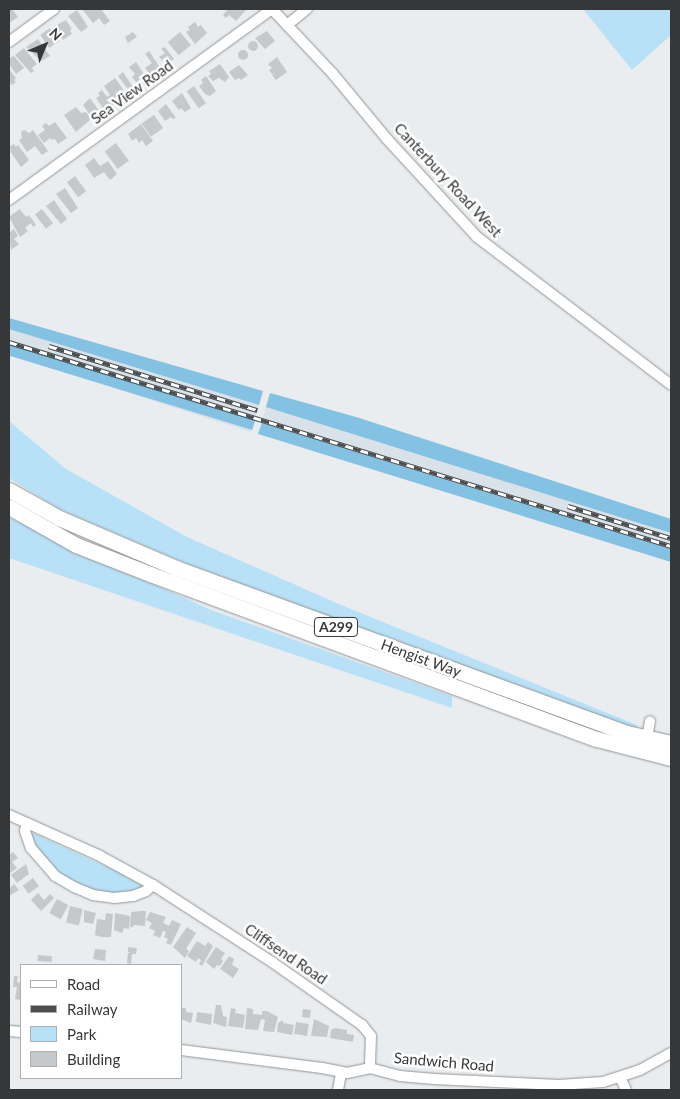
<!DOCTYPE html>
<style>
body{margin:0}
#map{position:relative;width:680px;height:1099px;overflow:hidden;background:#eaedef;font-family:Lato,sans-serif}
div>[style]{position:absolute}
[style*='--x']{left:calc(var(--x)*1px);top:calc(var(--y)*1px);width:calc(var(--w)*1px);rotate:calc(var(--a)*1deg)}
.built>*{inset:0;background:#d8e2e8}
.green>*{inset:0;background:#b8e0f6}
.forest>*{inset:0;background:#84c2e3;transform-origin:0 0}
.building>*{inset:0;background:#c6c9cb;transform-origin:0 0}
.round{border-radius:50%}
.roads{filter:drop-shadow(0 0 1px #929597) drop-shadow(0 0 1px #929597)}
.minor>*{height:10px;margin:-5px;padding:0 5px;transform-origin:5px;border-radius:5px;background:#fff}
.highway>*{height:15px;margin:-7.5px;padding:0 7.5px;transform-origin:7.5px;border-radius:7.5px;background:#fff}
.rail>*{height:4.5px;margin-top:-2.25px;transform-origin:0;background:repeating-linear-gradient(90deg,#fff 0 8px,#4b4d4e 0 16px);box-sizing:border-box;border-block:1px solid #4b4d4e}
span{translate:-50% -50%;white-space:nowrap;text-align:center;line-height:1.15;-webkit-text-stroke:5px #fff;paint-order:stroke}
.shield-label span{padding:1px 4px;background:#fff;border:1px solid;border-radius:4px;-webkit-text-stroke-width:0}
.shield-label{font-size:14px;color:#363738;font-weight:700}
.street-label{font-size:15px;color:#363738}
.frame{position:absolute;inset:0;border:10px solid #363738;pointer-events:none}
.legend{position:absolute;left:20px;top:964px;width:162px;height:115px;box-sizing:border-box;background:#fff;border:1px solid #afafaf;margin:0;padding:6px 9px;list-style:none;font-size:15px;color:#363738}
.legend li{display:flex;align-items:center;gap:10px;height:25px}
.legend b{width:25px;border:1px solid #afafaf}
.north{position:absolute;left:20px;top:20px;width:50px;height:50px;-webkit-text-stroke:4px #fff;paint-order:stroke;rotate:45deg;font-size:14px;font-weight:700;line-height:20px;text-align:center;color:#363738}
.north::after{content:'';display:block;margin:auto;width:18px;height:22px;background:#363738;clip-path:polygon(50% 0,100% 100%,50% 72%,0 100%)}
</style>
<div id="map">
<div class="built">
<i style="clip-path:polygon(9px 318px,263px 391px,251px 432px,9px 355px)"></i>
<i style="clip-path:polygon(270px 393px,356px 417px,671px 519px,671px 562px,258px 434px)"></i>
</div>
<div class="green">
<i style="clip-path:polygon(583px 9px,671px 9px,671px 35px,632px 70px)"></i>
<i style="clip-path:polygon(9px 421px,66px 469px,187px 537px,341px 605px,637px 725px,637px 732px,197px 568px,59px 509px,9px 478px)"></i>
<i style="clip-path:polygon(9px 518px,211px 610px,452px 696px,452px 708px,9px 558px)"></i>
<i style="clip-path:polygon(33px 833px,118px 872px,142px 885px,141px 889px,120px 894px,103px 893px,89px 889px,58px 874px,34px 846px,31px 835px)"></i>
</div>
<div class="forest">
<i style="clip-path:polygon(9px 318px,263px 391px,259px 405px,9px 329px)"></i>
<i style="left:9px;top:343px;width:258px;height:12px;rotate:17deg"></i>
<i style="clip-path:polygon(270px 393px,356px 417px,671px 519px,671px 533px,266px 407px)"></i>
<i style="clip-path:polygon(262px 423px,671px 549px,671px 562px,268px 437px,258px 434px)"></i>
</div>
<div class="building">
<i style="clip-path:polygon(9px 9px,12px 9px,18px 17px,9px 23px)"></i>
<i style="clip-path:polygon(82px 9px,101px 9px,110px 21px,104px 25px,99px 18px,93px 23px)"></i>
<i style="clip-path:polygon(228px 9px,245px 9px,246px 10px,236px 21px,229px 15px,226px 18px,223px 15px)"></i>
<i style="clip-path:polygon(77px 10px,88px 27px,81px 32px,68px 16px)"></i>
<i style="clip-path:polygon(66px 20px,72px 29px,70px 30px,72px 34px,63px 40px,53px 27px)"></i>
<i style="clip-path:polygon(195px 22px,198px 27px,201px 25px,207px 33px,195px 44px,186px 32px,189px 30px,191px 32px,188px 27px)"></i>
<i style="left:50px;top:28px;width:16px;height:12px;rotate:55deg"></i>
<i style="clip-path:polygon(267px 31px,275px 41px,265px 49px,255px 38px)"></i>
<i style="clip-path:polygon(133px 32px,137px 37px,128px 43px,125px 37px)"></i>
<i style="left:180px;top:32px;width:17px;height:16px;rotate:50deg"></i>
<i style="clip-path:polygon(38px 39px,50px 56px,41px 61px,26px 47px)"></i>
<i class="round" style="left:248px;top:41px;width:10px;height:10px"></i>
<i style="clip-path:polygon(165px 47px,174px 59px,166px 65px,159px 57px,165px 53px,161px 49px)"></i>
<i style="clip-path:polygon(24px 48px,37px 64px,32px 68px,34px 71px,31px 73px,15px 55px)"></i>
<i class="round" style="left:238px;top:50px;width:10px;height:10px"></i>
<i style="clip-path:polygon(149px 51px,161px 69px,151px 76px,145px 68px,152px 63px,145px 54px)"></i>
<i style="clip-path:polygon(14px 56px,24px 68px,16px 74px,9px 64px,9px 58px)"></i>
<i style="clip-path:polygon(277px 57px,287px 72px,276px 80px,272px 75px,275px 73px,272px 74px,269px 70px,272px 68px,268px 64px)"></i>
<i style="clip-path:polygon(136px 62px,148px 80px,140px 87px,132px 77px,135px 74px,129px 67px)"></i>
<i style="clip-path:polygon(220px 64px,229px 77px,225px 82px,219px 78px,213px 81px,208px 76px,211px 74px,209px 71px)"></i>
<i style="clip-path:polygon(239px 65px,248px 75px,241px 80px,239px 78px,235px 80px,229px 72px)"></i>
<i style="clip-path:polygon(9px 69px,16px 78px,14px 80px,16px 82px,12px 85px,9px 82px)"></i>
<i style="clip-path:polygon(123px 72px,134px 89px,130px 92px,118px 76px)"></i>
<i style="clip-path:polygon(206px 76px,216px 91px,210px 96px,205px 94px,199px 86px,203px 83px,201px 80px)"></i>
<i style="clip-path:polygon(115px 78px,127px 95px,105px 111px,96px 98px,100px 96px,98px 93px,102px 90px,107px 97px,110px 95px,104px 86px)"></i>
<i style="left:194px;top:86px;width:21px;height:9px;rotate:55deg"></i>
<i style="clip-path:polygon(182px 93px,191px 108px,185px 112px,181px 108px,179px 110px,172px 101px)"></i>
<i style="clip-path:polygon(90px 98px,101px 114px,97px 117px,95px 115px,92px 118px,83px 105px)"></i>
<i style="clip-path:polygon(166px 104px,176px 118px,173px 119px,171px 117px,165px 121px,158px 111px)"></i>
<i style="clip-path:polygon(76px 107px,81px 113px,86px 112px,91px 119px,76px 132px,64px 115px)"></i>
<i style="left:154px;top:115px;width:16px;height:15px;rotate:55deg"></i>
<i style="clip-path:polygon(55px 122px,67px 138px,58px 144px,55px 139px,52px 140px,50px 138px,44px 143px,38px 135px,45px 130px,42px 126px,46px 123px,49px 126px)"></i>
<i style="clip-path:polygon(141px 124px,153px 141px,146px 146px,142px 140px,139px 143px,136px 138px,132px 141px,128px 134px)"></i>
<i style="clip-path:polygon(24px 130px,29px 133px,33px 130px,48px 151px,42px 155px,35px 146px,27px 152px,19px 140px,22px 138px,21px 132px)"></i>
<i style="left:116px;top:143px;width:22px;height:14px;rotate:54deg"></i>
<i style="clip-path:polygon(14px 144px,16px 147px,18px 145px,29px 160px,21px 167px,10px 151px,11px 150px,9px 147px)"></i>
<i style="clip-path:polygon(94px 158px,100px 166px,108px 161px,117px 174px,110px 180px,104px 172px,94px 178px,85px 165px)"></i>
<i style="left:75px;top:176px;width:19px;height:10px;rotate:54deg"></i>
<i style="clip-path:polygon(65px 188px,78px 208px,71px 213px,56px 194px)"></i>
<i style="clip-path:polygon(54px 200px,67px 219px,61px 224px,46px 206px)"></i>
<i style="clip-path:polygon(20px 209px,26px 217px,29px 215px,36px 225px,33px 227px,31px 223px,25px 228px,28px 231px,20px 237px,9px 217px)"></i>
<i style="left:42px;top:209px;width:18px;height:9px;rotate:52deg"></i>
<i style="clip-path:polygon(14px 229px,18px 236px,14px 239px,19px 244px,11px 250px,9px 233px)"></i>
<i style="clip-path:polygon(13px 852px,18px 858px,12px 862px,17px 868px,9px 874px,9px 855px)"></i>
<i style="clip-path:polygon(26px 864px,29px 874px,17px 883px,11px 875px)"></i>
<i style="left:33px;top:878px;width:10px;height:13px;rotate:53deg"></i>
<i style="clip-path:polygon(14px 884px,19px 890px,9px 896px,9px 889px)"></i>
<i style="clip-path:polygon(38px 893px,44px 900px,50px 894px,54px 898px,41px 911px,31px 900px)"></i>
<i style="left:57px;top:899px;width:13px;height:16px;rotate:29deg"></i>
<i style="left:70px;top:906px;width:13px;height:17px;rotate:13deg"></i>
<i style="clip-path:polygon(84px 910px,96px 913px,93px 924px,84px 922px)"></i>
<i style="clip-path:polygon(141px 911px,146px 911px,145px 926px,134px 925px,133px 927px,130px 927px,131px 912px)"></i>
<i style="clip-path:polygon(150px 912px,166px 917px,163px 923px,169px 926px,172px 920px,181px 924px,171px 945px,166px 943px,168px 939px,164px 937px,166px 932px,163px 931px,160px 938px,153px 935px,155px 931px,149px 928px,152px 923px,146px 920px)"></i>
<i style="clip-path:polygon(106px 913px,113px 914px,111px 937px,101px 937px,95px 935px,97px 919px,105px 920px)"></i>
<i style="clip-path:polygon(115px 913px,130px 916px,129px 929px,124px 928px,122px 933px,114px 930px)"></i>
<i style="clip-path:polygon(187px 927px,196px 933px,186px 949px,189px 951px,185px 958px,173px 947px)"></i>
<i style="clip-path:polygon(197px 941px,205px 946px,208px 942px,213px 946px,202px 966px,199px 964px,201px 960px,198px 958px,196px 962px,187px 956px)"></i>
<i style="clip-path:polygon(128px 947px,137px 948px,136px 954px,132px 954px,131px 964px,127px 963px,128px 953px,131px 953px,128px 952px)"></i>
<i style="clip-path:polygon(216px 947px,225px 953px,221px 959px,223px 961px,220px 966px,217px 965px,214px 969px,206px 962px)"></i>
<i style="clip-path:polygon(95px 949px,106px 950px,105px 961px,93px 959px)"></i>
<i style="left:38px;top:955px;width:14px;height:6px;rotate:4deg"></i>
<i style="clip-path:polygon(229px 956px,234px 959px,232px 965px,239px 969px,233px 978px,220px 969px)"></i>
<i style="clip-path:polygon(14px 976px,18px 976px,17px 982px,21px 983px,21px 1000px,15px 999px,17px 987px,13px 987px)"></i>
<i style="clip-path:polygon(216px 1005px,221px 1005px,223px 1016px,227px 1017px,226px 1027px,213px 1023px)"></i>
<i style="clip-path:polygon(182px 1008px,186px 1008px,186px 1012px,193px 1013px,191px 1023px,181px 1019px)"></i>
<i style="clip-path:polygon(231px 1008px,236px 1009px,235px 1013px,245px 1015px,243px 1028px,228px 1026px)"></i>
<i style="clip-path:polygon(247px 1008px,253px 1009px,253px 1014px,262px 1015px,262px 1011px,267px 1011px,278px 1017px,274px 1032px,263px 1031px,265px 1020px,261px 1019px,258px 1030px,245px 1029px)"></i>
<i style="left:303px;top:1009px;width:8px;height:8px;rotate:7deg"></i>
<i style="clip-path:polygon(197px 1012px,212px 1014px,211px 1025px,196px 1022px)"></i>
<i style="clip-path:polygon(314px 1019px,329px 1026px,327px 1037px,311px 1036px)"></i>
<i style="clip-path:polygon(283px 1020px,283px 1023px,294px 1025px,292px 1035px,277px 1032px,278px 1023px)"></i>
<i style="left:296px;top:1022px;width:13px;height:12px;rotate:9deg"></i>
<i style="clip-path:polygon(335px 1028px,347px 1030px,347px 1034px,354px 1035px,353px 1042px,330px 1038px,331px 1030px)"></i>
</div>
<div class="roads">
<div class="minor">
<i style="--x:272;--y:9;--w:89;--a:46.8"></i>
<i style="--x:333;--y:74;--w:85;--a:50.3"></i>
<i style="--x:387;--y:139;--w:133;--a:47.4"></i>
<i style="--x:477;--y:237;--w:244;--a:37.3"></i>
<i style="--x:287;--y:25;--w:26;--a:-39"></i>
<i style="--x:9;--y:42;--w:56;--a:-36.3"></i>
<i style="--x:9;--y:200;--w:325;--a:-36"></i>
<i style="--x:647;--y:738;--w:17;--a:-80"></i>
<i style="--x:9;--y:815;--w:98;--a:24.2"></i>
<i style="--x:98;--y:855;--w:63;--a:28.6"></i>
<i style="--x:153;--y:885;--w:142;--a:32.9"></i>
<i style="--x:272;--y:962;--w:110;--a:35"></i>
<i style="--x:362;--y:1025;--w:14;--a:51"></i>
<i style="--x:371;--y:1036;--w:32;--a:92"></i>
<i style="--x:27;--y:823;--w:8;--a:104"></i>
<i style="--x:25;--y:831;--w:18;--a:71"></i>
<i style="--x:31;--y:848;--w:37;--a:49"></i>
<i style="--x:55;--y:876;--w:22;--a:30"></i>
<i style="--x:74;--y:887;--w:21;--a:23"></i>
<i style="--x:93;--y:895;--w:21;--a:8"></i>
<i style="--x:114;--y:898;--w:19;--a:-6"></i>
<i style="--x:133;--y:896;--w:14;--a:-21"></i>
<i style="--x:146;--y:891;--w:9;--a:-41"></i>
<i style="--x:9;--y:1031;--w:12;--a:5"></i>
<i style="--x:181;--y:1050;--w:142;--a:7.3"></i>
<i style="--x:322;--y:1068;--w:25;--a:11"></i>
<i style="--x:347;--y:1073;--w:24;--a:-12"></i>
<i style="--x:370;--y:1068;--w:31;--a:15"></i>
<i style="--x:400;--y:1076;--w:34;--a:5"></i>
<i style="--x:434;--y:1079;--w:125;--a:2.7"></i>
<i style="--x:559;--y:1085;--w:44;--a:-3.9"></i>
<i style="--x:603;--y:1082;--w:39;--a:-18"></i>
<i style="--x:640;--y:1070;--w:35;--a:-29"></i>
<i style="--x:620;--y:1077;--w:14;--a:65"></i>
<i style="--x:338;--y:1090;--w:17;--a:-80"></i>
</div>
<div class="highway">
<i style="--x:9;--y:490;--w:57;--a:29.2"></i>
<i style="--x:59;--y:518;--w:127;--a:23.1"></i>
<i style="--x:176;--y:568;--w:480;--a:20.1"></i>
<i style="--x:627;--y:733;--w:45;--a:12.8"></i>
<i style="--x:9;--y:507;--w:77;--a:29.6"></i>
<i style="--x:76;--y:545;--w:79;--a:21.4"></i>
<i style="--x:150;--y:574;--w:476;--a:20.3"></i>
<i style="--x:597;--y:739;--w:76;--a:14.4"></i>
</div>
</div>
<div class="rail">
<i style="--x:9;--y:342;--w:693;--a:17.13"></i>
<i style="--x:49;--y:346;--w:218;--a:17.1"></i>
<i style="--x:568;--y:506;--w:108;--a:17.3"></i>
</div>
<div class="shield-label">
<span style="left:336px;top:627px">A299</span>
</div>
<div class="street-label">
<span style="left:132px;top:92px;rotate:-36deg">Sea View Road</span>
<span style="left:448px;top:180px;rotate:47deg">Canterbury Road West</span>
<span style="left:421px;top:658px;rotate:20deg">Hengist Way</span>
<span style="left:286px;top:954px;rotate:34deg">Cliffsend Road</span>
<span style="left:444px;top:1062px;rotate:5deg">Sandwich Road</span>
</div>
<div class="frame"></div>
<ul class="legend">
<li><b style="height:6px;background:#fff"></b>Road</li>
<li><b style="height:6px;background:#4b4d4e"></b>Railway</li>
<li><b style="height:14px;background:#b8e0f6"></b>Park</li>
<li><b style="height:14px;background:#c6c9cb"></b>Building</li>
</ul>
<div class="north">N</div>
</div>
